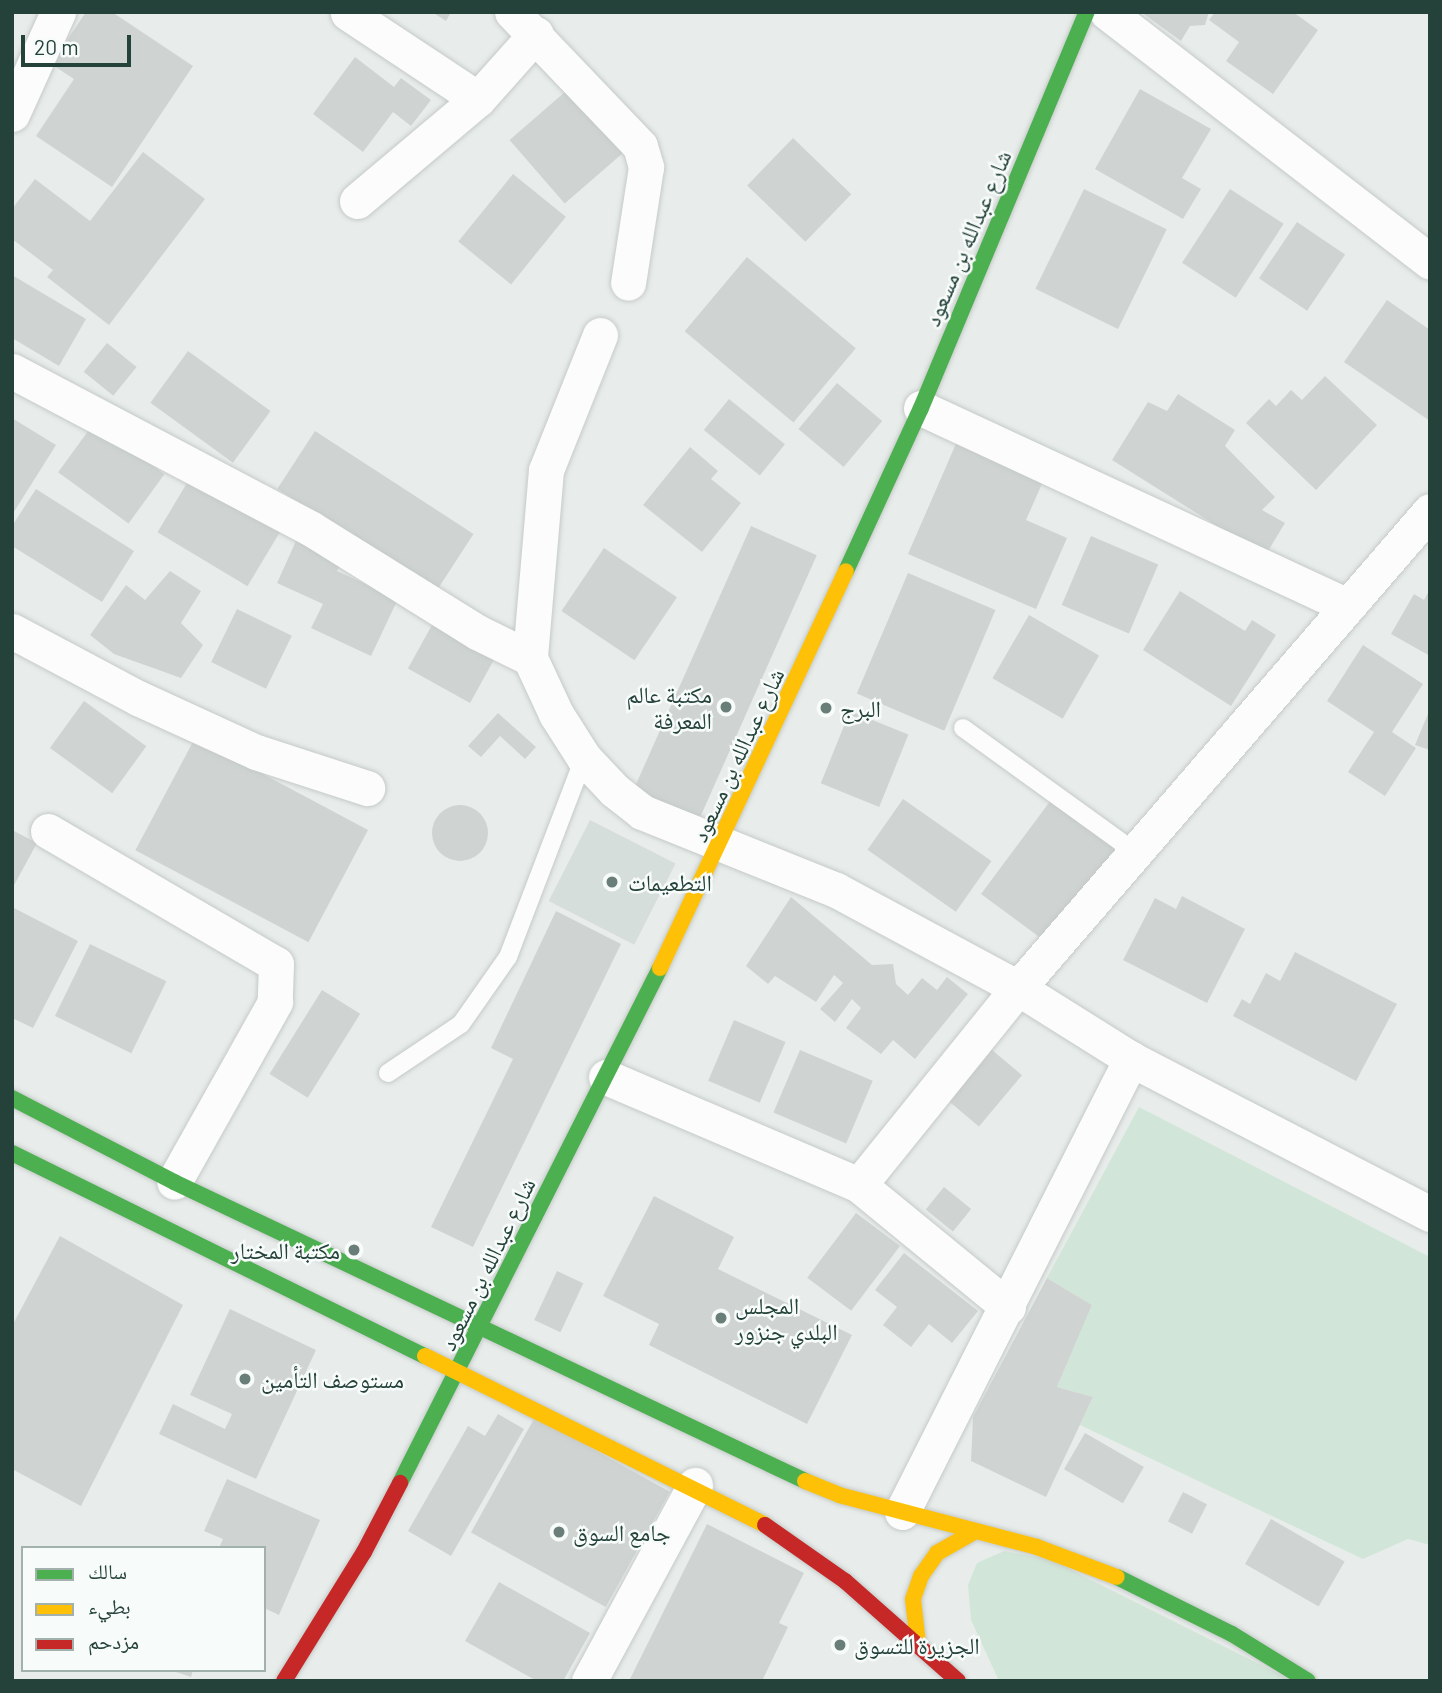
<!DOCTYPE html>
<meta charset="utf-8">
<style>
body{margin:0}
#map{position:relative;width:1442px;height:1693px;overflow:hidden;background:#e8edeb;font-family:Barlow,"Noto Naskh Arabic",sans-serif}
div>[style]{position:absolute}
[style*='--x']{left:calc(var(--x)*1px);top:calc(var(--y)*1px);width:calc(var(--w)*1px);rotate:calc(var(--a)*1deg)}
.built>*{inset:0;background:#d6dedb;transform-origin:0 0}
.green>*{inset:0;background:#d1e6d8}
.building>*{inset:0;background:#cfd4d2;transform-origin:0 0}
.round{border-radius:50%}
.roads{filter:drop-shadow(0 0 2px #c5cac8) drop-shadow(0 0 2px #c5cac8)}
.lane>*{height:18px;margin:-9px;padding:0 9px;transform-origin:9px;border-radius:9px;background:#fcfcfc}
.street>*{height:35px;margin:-17.5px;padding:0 17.5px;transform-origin:17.5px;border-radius:17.5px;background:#fcfcfc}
.fast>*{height:16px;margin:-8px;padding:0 8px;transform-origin:8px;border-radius:8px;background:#4caf50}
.slow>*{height:16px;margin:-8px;padding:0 8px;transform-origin:8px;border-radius:8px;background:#ffc107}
.jam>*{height:16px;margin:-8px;padding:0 8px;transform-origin:8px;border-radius:8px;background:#c62828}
.dots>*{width:19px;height:19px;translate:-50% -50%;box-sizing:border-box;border:4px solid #f7fbf9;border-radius:50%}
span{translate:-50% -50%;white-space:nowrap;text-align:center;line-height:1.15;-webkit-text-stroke:5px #f7fbf9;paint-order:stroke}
.street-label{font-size:23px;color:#24423a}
.poi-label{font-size:23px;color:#24423a}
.right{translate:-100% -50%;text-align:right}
.left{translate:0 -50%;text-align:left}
.frame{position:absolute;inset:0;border:14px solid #24423a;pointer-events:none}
.legend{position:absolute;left:21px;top:1546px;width:245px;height:126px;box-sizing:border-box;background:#f7fbf9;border:2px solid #a3b1ad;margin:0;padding:9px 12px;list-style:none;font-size:21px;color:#24423a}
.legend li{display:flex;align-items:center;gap:14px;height:35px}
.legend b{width:35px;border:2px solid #a3b1ad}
.scale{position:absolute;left:21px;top:35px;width:110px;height:32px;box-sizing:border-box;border:4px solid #24423a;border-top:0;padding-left:9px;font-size:21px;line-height:24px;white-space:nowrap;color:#24423a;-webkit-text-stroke:5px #f7fbf9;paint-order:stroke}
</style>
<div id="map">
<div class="built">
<i style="left:590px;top:820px;width:96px;height:91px;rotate:27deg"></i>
</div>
<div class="green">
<i style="clip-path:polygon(1139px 1107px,1430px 1257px,1430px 1545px,1408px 1539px,1363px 1559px,1080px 1425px,1093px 1397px,1057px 1387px,1092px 1305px,1047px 1278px)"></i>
<i style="clip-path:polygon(1004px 1551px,1051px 1560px,1293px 1681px,999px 1681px,971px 1620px,968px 1585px,977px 1563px)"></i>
</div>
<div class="building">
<i style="clip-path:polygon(86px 12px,112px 12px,193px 66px,112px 187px,36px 136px,74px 79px,51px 64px)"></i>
<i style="clip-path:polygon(432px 12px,451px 12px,446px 21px)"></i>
<i style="clip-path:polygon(1141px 12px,1209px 12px,1205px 25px,1190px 26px,1181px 41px)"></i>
<i style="clip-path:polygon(1215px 12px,1293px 12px,1318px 30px,1273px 94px,1226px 61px,1239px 42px,1209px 20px)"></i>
<i style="clip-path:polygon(355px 57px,394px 87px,401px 78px,431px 100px,411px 126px,393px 112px,363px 152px,313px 114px)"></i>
<i style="left:573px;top:85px;width:84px;height:84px;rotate:49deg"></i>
<i style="clip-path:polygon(1140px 89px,1211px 129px,1182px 178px,1201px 189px,1183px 219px,1095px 169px)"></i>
<i style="left:793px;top:138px;width:81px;height:66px;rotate:44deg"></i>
<i style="clip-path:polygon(143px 152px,205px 199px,109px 325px,47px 277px,53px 270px,12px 239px,12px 209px,35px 179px,90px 221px)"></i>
<i style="left:513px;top:174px;width:68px;height:87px;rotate:39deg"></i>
<i style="left:1084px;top:189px;width:92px;height:111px;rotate:26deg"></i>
<i style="left:1230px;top:189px;width:64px;height:88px;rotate:33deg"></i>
<i style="left:1297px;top:222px;width:58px;height:68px;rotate:34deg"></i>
<i style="left:747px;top:257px;width:142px;height:97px;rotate:40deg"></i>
<i style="clip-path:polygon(12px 275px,86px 319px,59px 366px,12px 338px)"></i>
<i style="clip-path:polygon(1387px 300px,1430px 330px,1430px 421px,1344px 362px)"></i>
<i style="left:107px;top:343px;width:38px;height:37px;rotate:39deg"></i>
<i style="left:188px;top:351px;width:102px;height:64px;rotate:36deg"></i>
<i style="clip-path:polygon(1325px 376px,1377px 425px,1316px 490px,1246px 423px,1269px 399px,1276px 406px,1291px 390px,1302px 400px)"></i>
<i style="left:837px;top:383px;width:59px;height:60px;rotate:40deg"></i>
<i style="clip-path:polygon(1178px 394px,1235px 430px,1225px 446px,1275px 497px,1262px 510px,1285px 523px,1265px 556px,1112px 460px,1148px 402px,1167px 411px)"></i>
<i style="left:729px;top:399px;width:72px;height:40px;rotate:39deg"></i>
<i style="clip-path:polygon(12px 418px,56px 445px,12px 515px)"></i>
<i style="left:94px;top:423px;width:87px;height:61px;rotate:36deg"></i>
<i style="left:315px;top:431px;width:189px;height:69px;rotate:33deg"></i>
<i style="clip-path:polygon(958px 439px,1045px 477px,1026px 520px,1067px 538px,1036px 609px,908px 554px)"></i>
<i style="clip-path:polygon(690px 447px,718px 471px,711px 479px,741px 503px,702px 552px,643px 505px)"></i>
<i style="left:193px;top:473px;width:105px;height:69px;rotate:31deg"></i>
<i style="clip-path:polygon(36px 489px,134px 551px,102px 602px,12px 546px,12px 526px)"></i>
<i style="left:751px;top:526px;width:72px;height:289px;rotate:24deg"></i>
<i style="left:1091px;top:536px;width:73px;height:75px;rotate:23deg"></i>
<i style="clip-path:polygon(296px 541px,342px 562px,337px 571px,398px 599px,371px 656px,311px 628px,323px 604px,277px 583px)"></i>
<i style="left:604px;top:548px;width:88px;height:76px;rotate:34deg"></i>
<i style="clip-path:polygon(170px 571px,201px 591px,181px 623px,203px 645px,181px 678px,114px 654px,90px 635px,126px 585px,145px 600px)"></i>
<i style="left:908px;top:573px;width:95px;height:131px;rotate:23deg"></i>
<i style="clip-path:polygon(1430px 589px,1430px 656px,1391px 634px,1414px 594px,1424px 600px)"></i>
<i style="clip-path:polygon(1180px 591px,1245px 631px,1252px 620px,1276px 635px,1231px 706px,1143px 650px)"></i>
<i style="left:237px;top:609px;width:61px;height:59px;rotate:26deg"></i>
<i style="left:1029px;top:615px;width:81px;height:73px;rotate:30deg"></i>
<i style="left:437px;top:616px;width:71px;height:60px;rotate:29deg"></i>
<i style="clip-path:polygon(1363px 645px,1423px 684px,1392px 732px,1416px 748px,1385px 796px,1348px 772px,1374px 732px,1327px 701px)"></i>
<i style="left:84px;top:701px;width:77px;height:58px;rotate:36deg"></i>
<i style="clip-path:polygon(1430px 709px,1430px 750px,1415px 745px)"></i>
<i style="left:850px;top:711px;width:63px;height:78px;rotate:22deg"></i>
<i style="clip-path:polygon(498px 713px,536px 747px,525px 759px,500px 736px,481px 757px,468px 746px)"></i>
<i style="left:195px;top:738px;width:196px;height:127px;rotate:28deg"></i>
<i style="left:903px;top:799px;width:108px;height:62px;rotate:35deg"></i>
<i style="clip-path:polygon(1051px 800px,1122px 849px,1042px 939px,981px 894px)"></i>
<i class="round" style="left:432px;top:805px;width:56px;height:56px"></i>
<i style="clip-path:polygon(12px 830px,37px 843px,12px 889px)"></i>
<i style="clip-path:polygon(1182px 896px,1245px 929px,1207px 1003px,1123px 960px,1155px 898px,1176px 909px)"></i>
<i style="clip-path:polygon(791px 897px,872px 965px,893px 964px,896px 984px,908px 995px,922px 978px,937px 990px,947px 977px,968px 994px,915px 1059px,893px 1040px,881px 1054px,846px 1028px,861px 1008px,852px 999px,835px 1022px,820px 1009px,843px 983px,834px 975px,816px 1002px,775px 976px,768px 984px,746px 966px)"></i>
<i style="clip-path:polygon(12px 907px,78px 941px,33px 1028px,12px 1018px)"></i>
<i style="clip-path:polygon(556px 911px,621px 944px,473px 1247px,431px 1227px,513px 1059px,491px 1048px)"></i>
<i style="left:90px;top:944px;width:85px;height:80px;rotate:26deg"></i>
<i style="clip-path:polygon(1295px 952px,1397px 1004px,1356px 1081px,1233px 1016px,1242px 999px,1250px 1004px,1266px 973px,1280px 981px)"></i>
<i style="left:322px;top:990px;width:45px;height:99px;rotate:32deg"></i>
<i style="left:734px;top:1020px;width:56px;height:66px;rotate:23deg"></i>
<i style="left:986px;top:1045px;width:47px;height:67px;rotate:40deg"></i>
<i style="left:800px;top:1050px;width:79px;height:68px;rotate:23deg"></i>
<i style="left:944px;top:1187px;width:35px;height:29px;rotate:39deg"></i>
<i style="clip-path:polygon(654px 1196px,734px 1237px,718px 1269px,852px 1335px,807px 1424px,649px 1345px,659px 1324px,603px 1296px)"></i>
<i style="left:856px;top:1213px;width:55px;height:81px;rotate:37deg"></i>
<i style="clip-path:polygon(60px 1236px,183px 1305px,81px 1506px,12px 1469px,12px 1326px)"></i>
<i style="clip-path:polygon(904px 1253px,978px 1311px,952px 1343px,929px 1324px,911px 1347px,883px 1325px,897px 1307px,875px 1290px)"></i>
<i style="left:557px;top:1271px;width:29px;height:54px;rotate:25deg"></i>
<i style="clip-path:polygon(1047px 1278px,1092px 1305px,1057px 1387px,1093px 1397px,1046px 1497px,971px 1461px,973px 1417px)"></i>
<i style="clip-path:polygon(230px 1309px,316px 1350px,256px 1479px,159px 1434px,173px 1404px,225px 1429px,232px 1414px,190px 1395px)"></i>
<i style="clip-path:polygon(498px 1414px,524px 1429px,451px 1556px,408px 1531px,468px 1426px,485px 1436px)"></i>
<i style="left:535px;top:1417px;width:154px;height:132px;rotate:29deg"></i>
<i style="left:1085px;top:1433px;width:68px;height:42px;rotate:30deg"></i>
<i style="clip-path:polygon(227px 1479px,320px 1520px,279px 1615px,264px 1608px,264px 1548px,219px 1548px,223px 1539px,204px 1531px)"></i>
<i style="left:1183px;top:1492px;width:27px;height:33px;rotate:27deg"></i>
<i style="left:1271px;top:1519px;width:85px;height:52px;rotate:30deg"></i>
<i style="clip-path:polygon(707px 1524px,804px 1573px,779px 1623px,788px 1627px,762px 1681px,629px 1681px)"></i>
<i style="clip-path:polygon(499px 1582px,590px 1633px,563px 1681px,537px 1681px,465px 1641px)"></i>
<i style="clip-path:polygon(170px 1670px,193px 1670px,191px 1677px)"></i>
</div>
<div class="roads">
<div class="lane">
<i style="--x:963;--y:728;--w:213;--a:35.8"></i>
<i style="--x:388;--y:1073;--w:88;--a:-33.9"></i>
<i style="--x:461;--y:1024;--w:82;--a:-55"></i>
<i style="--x:508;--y:957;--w:213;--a:-69.1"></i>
</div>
<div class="street">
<i style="--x:512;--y:12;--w:185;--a:46.3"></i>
<i style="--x:640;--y:146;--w:22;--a:74"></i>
<i style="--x:646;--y:167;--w:117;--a:98.8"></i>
<i style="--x:1107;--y:12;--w:408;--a:37.7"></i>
<i style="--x:348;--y:13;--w:156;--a:33.5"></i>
<i style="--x:12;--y:114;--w:112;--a:-65.7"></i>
<i style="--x:357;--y:201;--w:158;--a:-40.1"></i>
<i style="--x:478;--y:99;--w:87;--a:-48.3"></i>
<i style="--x:600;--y:335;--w:145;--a:111.8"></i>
<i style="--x:546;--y:470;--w:189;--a:94.9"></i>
<i style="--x:530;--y:658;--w:62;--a:65.1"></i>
<i style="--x:556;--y:714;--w:52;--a:57.5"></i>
<i style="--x:584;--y:758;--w:44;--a:46.8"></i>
<i style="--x:614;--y:790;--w:36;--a:38"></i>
<i style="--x:642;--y:812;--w:209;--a:21.9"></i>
<i style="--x:836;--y:890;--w:207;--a:28.3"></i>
<i style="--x:1018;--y:988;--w:133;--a:32.1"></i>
<i style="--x:1131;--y:1059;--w:337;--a:27.4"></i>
<i style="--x:12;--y:371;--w:337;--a:27.8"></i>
<i style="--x:310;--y:528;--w:197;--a:31.9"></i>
<i style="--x:477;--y:632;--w:59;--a:26.1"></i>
<i style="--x:921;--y:408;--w:470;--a:24.9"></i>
<i style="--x:12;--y:631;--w:143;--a:28"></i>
<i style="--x:138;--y:698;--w:130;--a:24.6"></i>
<i style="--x:256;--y:752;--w:117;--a:18"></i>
<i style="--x:48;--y:831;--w:264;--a:30.3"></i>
<i style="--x:276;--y:964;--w:38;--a:92"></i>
<i style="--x:275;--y:1002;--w:206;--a:119.3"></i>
<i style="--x:606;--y:1077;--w:275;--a:23.1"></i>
<i style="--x:1008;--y:1307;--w:193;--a:-140.7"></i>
<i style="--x:859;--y:1185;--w:253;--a:-51.1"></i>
<i style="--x:1018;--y:988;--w:630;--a:-49.18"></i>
<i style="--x:902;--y:1512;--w:508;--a:-63.18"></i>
<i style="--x:589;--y:1681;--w:223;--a:-61.6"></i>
</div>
<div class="fast">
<i style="--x:846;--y:571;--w:179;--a:-65.3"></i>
<i style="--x:921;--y:408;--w:429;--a:-67.3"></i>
<i style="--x:12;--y:1098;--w:182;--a:27.4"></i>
<i style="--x:174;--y:1182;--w:698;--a:25.35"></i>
<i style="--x:12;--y:1153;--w:460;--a:26.2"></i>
<i style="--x:400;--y:1483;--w:577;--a:-63.21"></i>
<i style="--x:1117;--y:1577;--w:128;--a:26.4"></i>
<i style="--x:1232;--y:1634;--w:89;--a:31.7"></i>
</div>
<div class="slow">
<i style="--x:660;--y:968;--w:438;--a:-64.9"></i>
<i style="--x:425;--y:1356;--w:380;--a:26.4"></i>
<i style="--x:805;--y:1481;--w:37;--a:22"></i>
<i style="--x:839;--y:1495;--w:205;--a:14.7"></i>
<i style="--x:1037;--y:1547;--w:85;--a:20.6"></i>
<i style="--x:918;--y:1644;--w:45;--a:-96.3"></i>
<i style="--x:913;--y:1599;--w:24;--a:-71"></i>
<i style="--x:921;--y:1576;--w:28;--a:-55"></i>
<i style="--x:937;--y:1553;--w:40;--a:-29.7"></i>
</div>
<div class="jam">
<i style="--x:765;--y:1525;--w:98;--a:35"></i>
<i style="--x:845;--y:1581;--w:151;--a:41.5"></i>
<i style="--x:284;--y:1681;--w:152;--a:-58.2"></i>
<i style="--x:364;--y:1552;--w:78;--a:-62.4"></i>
</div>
</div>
<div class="dots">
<i style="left:726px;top:707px;background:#697e78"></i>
<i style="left:826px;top:708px;background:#697e78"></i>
<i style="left:612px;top:882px;background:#697e78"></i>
<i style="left:354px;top:1250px;background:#697e78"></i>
<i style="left:721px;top:1318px;background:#697e78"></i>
<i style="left:245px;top:1379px;background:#697e78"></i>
<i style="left:559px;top:1532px;background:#697e78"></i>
<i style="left:840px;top:1645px;background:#697e78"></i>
</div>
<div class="street-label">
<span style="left:967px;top:238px;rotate:-67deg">شارع عبدالله بن مسعود</span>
<span style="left:737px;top:755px;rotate:-65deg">شارع عبدالله بن مسعود</span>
<span style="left:487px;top:1264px;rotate:-64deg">شارع عبدالله بن مسعود</span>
</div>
<div class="poi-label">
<span class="right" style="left:712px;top:707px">مكتبة عالم<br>المعرفة</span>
<span class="left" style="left:840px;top:708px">البرج</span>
<span class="left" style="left:628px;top:882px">التطعيمات</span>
<span class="right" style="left:340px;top:1250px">مكتبة المختار</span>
<span class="left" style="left:735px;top:1318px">المجلس<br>البلدي جنزور</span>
<span class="left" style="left:261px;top:1379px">مستوصف التأمين</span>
<span class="left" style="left:573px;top:1532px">جامع السوق</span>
<span class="left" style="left:854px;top:1645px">الجزيرة للتسوق</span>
</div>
<div class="frame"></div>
<ul class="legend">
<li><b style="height:9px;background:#4caf50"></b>سالك</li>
<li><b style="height:9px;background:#ffc107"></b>بطيء</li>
<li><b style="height:9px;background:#c62828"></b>مزدحم</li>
</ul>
<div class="scale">20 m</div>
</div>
